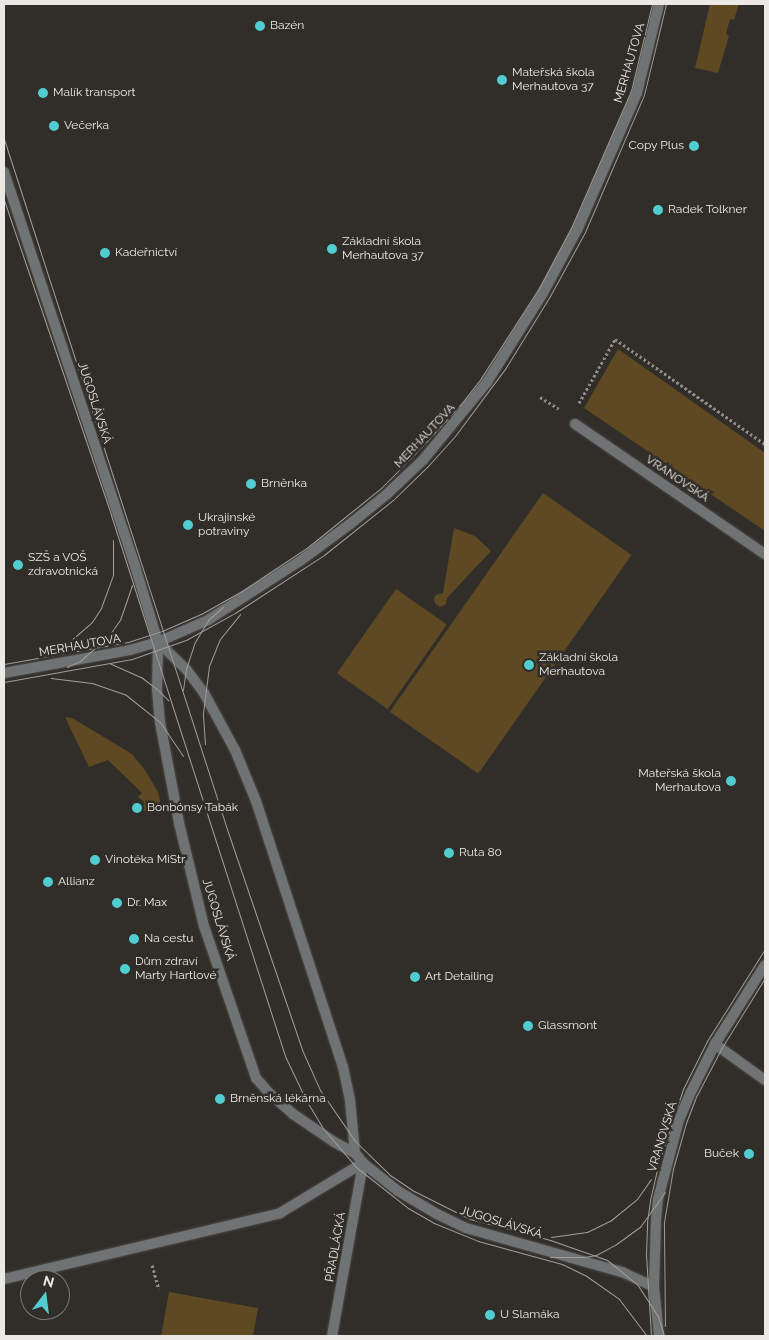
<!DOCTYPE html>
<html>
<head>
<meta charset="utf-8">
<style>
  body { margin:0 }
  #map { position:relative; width:769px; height:1340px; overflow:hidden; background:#312e2a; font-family:Raleway,sans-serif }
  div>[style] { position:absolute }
  .green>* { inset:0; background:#5f4922; transform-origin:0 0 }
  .path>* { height:3px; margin-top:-1.5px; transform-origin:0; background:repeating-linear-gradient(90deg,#8e8c88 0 2.5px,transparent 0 5px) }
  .roads { filter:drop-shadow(0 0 1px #4f4c48) drop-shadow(0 0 1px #4f4c48) }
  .service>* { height:10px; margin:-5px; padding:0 5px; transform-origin:5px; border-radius:5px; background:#6f7373 }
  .minor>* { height:10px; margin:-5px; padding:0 5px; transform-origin:5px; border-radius:5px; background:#6f7373 }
  .tertiary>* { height:10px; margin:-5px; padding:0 5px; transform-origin:5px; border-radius:5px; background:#6f7373 }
  .tram>* { height:1px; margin:-0.5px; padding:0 0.5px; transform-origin:0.5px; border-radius:0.5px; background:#a09d9a }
  .dots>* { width:14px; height:14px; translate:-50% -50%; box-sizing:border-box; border:2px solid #312e2a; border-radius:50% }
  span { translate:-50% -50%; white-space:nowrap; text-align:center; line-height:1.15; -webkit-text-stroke:5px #312e2a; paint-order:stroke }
  .poi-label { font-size:12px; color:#ebe9e6 }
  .left { translate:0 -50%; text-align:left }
  .right { translate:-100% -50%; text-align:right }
  .street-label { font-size:12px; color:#ebe9e6 }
  .frame { position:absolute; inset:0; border:5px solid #ebe9e6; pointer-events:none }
  .north { position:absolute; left:20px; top:1270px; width:50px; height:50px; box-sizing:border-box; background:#312e2a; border:1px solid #7b7975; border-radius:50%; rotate:15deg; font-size:14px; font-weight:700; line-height:20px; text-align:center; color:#ebe9e6 }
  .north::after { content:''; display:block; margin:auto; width:18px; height:22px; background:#51ccd1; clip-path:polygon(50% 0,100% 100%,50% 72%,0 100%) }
</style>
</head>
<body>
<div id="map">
  <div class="green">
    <div style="clip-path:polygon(710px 4px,739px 4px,734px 20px,730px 19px,726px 34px,729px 36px,718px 73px,695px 68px)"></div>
    <div style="clip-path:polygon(618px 349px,765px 453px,765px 531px,584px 408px)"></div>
    <div style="left:543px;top:493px;width:108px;height:267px;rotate:35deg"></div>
    <div style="clip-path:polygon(454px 528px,475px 536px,491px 551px,447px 598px,446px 604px,440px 607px,435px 603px,434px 599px,436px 595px,443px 593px)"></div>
    <div style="left:396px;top:589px;width:62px;height:103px;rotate:35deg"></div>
    <div style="clip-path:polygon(65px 717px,72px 718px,132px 754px,145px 770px,158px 792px,163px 814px,143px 811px,144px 802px,138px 797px,142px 793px,108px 760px,89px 767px)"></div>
    <div style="clip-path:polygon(169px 1292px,258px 1308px,253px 1336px,161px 1336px)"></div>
  </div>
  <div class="path">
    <div style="left:540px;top:397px;width:22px;rotate:32deg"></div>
    <div style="left:579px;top:403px;width:73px;rotate:-60.6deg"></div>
    <div style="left:615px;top:339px;width:183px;rotate:35deg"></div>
    <div style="left:152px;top:1265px;width:25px;rotate:74deg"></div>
  </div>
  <div class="roads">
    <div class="service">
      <div style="left:4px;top:1279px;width:284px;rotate:-13.4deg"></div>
      <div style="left:280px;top:1213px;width:97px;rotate:-31.1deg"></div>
    </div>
    <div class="minor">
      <div style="left:4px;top:172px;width:415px;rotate:71.6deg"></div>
      <div style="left:135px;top:566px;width:79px;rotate:73.2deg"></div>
      <div style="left:575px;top:424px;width:230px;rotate:34.4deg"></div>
      <div style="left:715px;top:1044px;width:62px;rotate:35.8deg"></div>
      <div style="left:654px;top:1287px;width:67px;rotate:-88.3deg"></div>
      <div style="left:656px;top:1220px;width:21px;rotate:-85deg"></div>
      <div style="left:658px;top:1199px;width:82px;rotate:-75.1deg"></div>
      <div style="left:679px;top:1120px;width:28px;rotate:-67deg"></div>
      <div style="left:690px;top:1094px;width:56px;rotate:-63.4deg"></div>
      <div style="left:715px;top:1044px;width:93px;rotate:-57.7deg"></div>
      <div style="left:332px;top:1336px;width:176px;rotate:-79.8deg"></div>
    </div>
    <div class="tertiary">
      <div style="left:158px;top:642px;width:47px;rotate:91.2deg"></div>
      <div style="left:157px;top:689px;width:33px;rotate:85deg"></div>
      <div style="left:160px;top:722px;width:103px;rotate:79.3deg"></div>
      <div style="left:179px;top:823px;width:106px;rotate:76.4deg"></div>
      <div style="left:204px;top:926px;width:161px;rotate:71.1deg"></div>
      <div style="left:256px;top:1078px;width:20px;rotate:49deg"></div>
      <div style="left:269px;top:1093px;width:32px;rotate:41deg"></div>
      <div style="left:293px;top:1114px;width:50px;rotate:34.3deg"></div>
      <div style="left:334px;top:1142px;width:24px;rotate:28deg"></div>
      <div style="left:355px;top:1153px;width:13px;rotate:51deg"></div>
      <div style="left:363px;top:1163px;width:45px;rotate:38.7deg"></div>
      <div style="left:398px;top:1191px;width:45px;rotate:30.5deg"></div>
      <div style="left:437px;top:1214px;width:32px;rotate:26deg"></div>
      <div style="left:466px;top:1228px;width:162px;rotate:15.8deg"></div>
      <div style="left:622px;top:1272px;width:35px;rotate:25deg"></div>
      <div style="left:654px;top:1287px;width:49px;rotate:84.2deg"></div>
      <div style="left:158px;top:642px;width:39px;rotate:44deg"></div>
      <div style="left:186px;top:669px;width:30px;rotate:53deg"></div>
      <div style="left:204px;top:693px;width:65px;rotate:61.5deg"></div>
      <div style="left:235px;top:750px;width:55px;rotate:67.6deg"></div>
      <div style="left:256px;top:801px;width:280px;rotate:71.9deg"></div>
      <div style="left:343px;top:1067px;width:34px;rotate:78deg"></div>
      <div style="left:350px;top:1100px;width:53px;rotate:84.6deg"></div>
      <div style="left:4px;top:673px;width:128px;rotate:-10.3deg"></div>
      <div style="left:130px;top:650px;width:29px;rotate:-16deg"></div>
      <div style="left:158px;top:642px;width:55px;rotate:-23.7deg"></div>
      <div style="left:208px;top:620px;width:109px;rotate:-32.7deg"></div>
      <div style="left:300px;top:561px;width:62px;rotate:-36.5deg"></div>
      <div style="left:350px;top:524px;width:48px;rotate:-39deg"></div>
      <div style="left:387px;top:494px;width:50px;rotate:-43.4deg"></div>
      <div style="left:423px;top:460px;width:101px;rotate:-50.6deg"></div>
      <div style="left:487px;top:382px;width:105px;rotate:-57.8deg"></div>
      <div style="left:543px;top:293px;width:74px;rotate:-61.7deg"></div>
      <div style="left:578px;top:228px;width:147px;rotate:-66.4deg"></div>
      <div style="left:637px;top:93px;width:92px;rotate:-76.1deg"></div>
    </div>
  </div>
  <div class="tram">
    <div style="left:4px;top:139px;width:731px;rotate:72.09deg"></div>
    <div style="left:229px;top:835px;width:229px;rotate:71.2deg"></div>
    <div style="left:303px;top:1052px;width:42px;rotate:65.9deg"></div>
    <div style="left:320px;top:1090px;width:62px;rotate:55.5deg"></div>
    <div style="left:355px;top:1141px;width:49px;rotate:44.2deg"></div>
    <div style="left:390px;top:1175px;width:29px;rotate:34deg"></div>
    <div style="left:414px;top:1191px;width:63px;rotate:26.6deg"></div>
    <div style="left:470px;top:1219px;width:83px;rotate:14.7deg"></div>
    <div style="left:550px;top:1240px;width:60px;rotate:19.3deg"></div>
    <div style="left:607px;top:1260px;width:38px;rotate:39deg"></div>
    <div style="left:637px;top:1284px;width:38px;rotate:57deg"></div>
    <div style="left:658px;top:1316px;width:21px;rotate:73deg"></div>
    <div style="left:4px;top:200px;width:333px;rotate:71.2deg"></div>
    <div style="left:111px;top:515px;width:568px;rotate:72.17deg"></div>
    <div style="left:285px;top:1056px;width:49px;rotate:64.5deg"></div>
    <div style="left:306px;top:1100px;width:31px;rotate:59deg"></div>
    <div style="left:322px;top:1127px;width:52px;rotate:49.6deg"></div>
    <div style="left:356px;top:1167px;width:66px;rotate:38.3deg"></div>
    <div style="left:408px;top:1208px;width:30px;rotate:30deg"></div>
    <div style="left:434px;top:1223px;width:48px;rotate:22.2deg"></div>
    <div style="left:478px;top:1241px;width:87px;rotate:15.3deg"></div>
    <div style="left:562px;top:1264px;width:25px;rotate:26deg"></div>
    <div style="left:585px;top:1275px;width:42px;rotate:35.2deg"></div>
    <div style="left:619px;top:1299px;width:46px;rotate:52.9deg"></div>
    <div style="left:47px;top:652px;width:24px;rotate:-24deg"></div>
    <div style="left:69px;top:642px;width:30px;rotate:-41deg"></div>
    <div style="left:92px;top:622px;width:17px;rotate:-57deg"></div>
    <div style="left:101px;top:608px;width:35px;rotate:-70deg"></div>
    <div style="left:113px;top:575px;width:35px;rotate:-90deg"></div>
    <div style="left:109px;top:663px;width:35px;rotate:24deg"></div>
    <div style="left:141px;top:677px;width:20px;rotate:37deg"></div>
    <div style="left:157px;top:689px;width:16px;rotate:45deg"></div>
    <div style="left:4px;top:664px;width:126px;rotate:-10.1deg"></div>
    <div style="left:128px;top:642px;width:36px;rotate:-18deg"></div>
    <div style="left:162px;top:631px;width:43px;rotate:-23.6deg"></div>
    <div style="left:201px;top:614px;width:47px;rotate:-29.3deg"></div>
    <div style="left:242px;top:591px;width:79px;rotate:-33.7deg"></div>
    <div style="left:308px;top:547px;width:94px;rotate:-38.9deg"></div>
    <div style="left:381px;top:488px;width:47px;rotate:-45deg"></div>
    <div style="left:414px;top:455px;width:69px;rotate:-47.3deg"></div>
    <div style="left:461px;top:404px;width:33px;rotate:-52deg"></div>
    <div style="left:481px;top:378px;width:105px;rotate:-57.1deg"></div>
    <div style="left:538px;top:290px;width:72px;rotate:-62deg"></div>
    <div style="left:572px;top:226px;width:147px;rotate:-66.4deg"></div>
    <div style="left:631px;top:91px;width:89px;rotate:-76.4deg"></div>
    <div style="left:67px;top:667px;width:14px;rotate:-25deg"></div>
    <div style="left:80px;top:661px;width:37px;rotate:-41deg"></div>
    <div style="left:108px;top:637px;width:21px;rotate:-55deg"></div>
    <div style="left:120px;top:620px;width:37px;rotate:-71deg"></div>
    <div style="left:51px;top:678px;width:41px;rotate:7deg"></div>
    <div style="left:92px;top:683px;width:36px;rotate:19deg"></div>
    <div style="left:126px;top:695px;width:43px;rotate:38.5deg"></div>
    <div style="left:160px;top:722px;width:41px;rotate:55.9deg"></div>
    <div style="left:4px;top:682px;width:130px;rotate:-10.2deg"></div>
    <div style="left:132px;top:659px;width:57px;rotate:-19.4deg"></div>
    <div style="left:186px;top:640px;width:56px;rotate:-28.9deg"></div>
    <div style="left:235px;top:613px;width:106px;rotate:-33.1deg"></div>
    <div style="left:324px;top:555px;width:88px;rotate:-38.6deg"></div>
    <div style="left:393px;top:500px;width:49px;rotate:-44.2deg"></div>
    <div style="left:428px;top:466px;width:40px;rotate:-48deg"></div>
    <div style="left:455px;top:436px;width:84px;rotate:-53.3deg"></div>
    <div style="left:505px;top:369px;width:86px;rotate:-58.3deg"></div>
    <div style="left:550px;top:296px;width:73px;rotate:-61.3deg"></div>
    <div style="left:585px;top:232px;width:149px;rotate:-66.7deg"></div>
    <div style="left:644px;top:95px;width:94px;rotate:-76.4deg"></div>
    <div style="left:183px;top:690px;width:21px;rotate:-82deg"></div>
    <div style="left:186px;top:669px;width:28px;rotate:-72deg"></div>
    <div style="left:195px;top:642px;width:26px;rotate:-59deg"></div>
    <div style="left:208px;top:620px;width:20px;rotate:-41deg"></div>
    <div style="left:205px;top:744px;width:31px;rotate:-94deg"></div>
    <div style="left:203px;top:713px;width:47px;rotate:-82.7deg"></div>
    <div style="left:209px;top:666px;width:29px;rotate:-68deg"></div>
    <div style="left:220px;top:639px;width:32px;rotate:-51deg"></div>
    <div style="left:551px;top:1237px;width:36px;rotate:-8deg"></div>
    <div style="left:587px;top:1232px;width:25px;rotate:-26deg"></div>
    <div style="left:610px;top:1221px;width:35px;rotate:-39deg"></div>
    <div style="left:637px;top:1199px;width:24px;rotate:-55deg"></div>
    <div style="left:550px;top:1257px;width:35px"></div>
    <div style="left:585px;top:1257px;width:11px;rotate:-10deg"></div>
    <div style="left:596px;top:1255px;width:21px;rotate:-28deg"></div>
    <div style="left:615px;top:1245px;width:31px;rotate:-36deg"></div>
    <div style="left:640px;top:1227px;width:43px;rotate:-54.5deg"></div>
    <div style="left:665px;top:1326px;width:104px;rotate:-90.6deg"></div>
    <div style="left:664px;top:1222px;width:54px;rotate:-80.4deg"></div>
    <div style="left:673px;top:1169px;width:48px;rotate:-74.2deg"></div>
    <div style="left:686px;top:1123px;width:30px;rotate:-69deg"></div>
    <div style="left:697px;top:1095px;width:52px;rotate:-62.4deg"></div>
    <div style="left:721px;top:1049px;width:84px;rotate:-58.2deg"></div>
    <div style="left:651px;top:1336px;width:81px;rotate:-93.5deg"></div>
    <div style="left:646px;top:1255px;width:33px;rotate:-88deg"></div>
    <div style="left:647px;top:1222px;width:22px;rotate:-82deg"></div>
    <div style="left:650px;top:1200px;width:36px;rotate:-77deg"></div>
    <div style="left:658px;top:1165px;width:80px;rotate:-71.8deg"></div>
    <div style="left:683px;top:1089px;width:54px;rotate:-63.4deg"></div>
    <div style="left:707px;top:1041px;width:109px;rotate:-57.8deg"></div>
  </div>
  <div class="dots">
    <div style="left:260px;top:26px;background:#51ccd1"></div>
    <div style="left:502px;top:80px;background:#51ccd1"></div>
    <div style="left:43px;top:93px;background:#51ccd1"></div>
    <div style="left:54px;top:126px;background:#51ccd1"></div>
    <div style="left:694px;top:146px;background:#51ccd1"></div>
    <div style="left:658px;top:210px;background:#51ccd1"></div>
    <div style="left:332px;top:249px;background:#51ccd1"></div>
    <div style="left:105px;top:253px;background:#51ccd1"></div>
    <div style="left:251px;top:484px;background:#51ccd1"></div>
    <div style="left:188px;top:525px;background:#51ccd1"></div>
    <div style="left:18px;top:565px;background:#51ccd1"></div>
    <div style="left:529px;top:665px;background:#51ccd1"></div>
    <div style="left:731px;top:781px;background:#51ccd1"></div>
    <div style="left:137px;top:808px;background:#51ccd1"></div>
    <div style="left:449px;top:853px;background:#51ccd1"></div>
    <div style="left:95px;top:860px;background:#51ccd1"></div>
    <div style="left:48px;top:882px;background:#51ccd1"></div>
    <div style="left:117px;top:903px;background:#51ccd1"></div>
    <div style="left:134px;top:939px;background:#51ccd1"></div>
    <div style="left:125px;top:969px;background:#51ccd1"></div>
    <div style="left:415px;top:977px;background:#51ccd1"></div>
    <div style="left:528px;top:1026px;background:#51ccd1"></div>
    <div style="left:220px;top:1099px;background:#51ccd1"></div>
    <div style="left:749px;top:1154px;background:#51ccd1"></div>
    <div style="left:490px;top:1315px;background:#51ccd1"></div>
  </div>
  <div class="poi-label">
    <span class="left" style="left:270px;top:26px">Bazén</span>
    <span class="left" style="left:512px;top:80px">Mateřská škola<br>Merhautova 37</span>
    <span class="left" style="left:53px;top:93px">Malík transport</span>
    <span class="left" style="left:64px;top:126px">Večerka</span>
    <span class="right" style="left:684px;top:146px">Copy Plus</span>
    <span class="left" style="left:668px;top:210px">Radek Tolkner</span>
    <span class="left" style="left:342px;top:249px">Základní škola<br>Merhautova 37</span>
    <span class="left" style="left:115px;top:253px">Kadeřnictví</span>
    <span class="left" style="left:261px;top:484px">Brněnka</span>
    <span class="left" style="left:198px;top:525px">Ukrajinské<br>potraviny</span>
    <span class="left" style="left:28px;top:565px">SZŠ a VOŠ<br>zdravotnická</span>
    <span class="left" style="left:539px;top:665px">Základní škola<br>Merhautova</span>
    <span class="right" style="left:721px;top:781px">Mateřská škola<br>Merhautova</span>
    <span class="left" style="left:147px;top:808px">Bonbónsy Tabák</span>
    <span class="left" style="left:459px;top:853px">Ruta 80</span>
    <span class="left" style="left:105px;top:860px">Vinotéka MiStr</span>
    <span class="left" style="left:58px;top:882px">Allianz</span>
    <span class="left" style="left:127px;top:903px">Dr. Max</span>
    <span class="left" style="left:144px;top:939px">Na cestu</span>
    <span class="left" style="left:135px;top:969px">Dům zdraví<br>Marty Hartlové</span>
    <span class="left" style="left:425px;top:977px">Art Detailing</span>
    <span class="left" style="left:538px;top:1026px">Glassmont</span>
    <span class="left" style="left:230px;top:1099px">Brněnská lékárna</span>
    <span class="right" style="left:739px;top:1154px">Buček</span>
    <span class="left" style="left:500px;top:1315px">U Slamáka</span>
  </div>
  <div class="street-label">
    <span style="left:630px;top:63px;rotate:-74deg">MERHAUTOVA</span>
    <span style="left:94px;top:403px;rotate:72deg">JUGOSLÁVSKÁ</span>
    <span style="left:425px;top:436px;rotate:-47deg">MERHAUTOVA</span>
    <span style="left:677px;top:479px;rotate:34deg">VRANOVSKÁ</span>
    <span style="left:80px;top:646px;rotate:-10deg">MERHAUTOVA</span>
    <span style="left:218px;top:920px;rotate:73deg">JUGOSLÁVSKÁ</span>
    <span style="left:663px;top:1137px;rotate:-73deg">VRANOVSKÁ</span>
    <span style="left:501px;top:1223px;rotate:17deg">JUGOSLÁVSKÁ</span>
    <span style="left:336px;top:1247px;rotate:-80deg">PŘADLÁCKÁ</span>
  </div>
  <div class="frame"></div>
  <div class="north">N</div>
</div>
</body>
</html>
